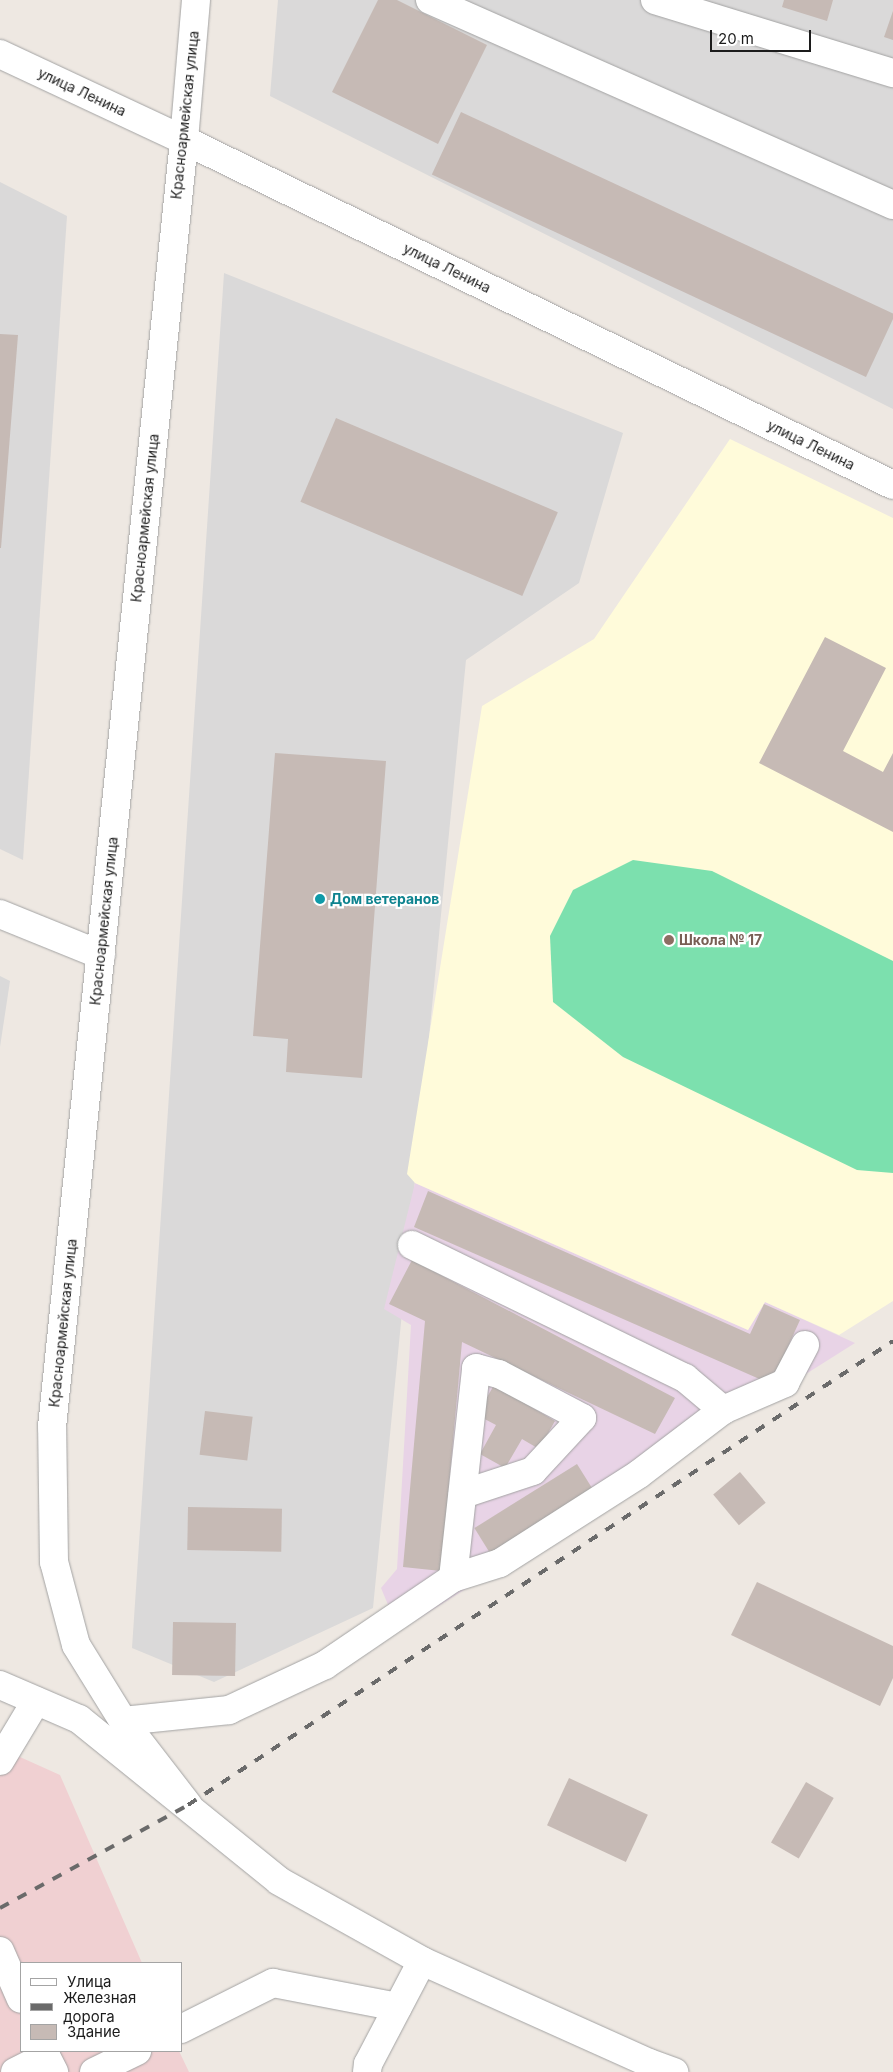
<!DOCTYPE html>
<html>
<head>
<meta charset="utf-8">
<style>
  body { margin:0 }
  #map { position:relative; width:893px; height:2072px; overflow:hidden; background:#eee8e2; font-family:Inter,sans-serif }
  div>[style] { position:absolute }
  .residential>* { inset:0; background:#dad9d9 }
  .commercial>* { inset:0; background:#f0d0d2 }
  .industrial>* { inset:0; background:#e8d3e6 }
  .education>* { inset:0; background:#fffbda }
  .pitch>* { inset:0; background:#7ce0ae }
  .building>* { inset:0; background:#c6bab5; transform-origin:0 0 }
  .roads { filter:drop-shadow(0 0 1px #a3a3a3) drop-shadow(0 0 1px #a3a3a3) }
  .minor>* { height:28px; margin:-14px; padding:0 14px; transform-origin:14px; border-radius:14px; background:#fff }
  .rail>* { height:4px; margin-top:-2px; transform-origin:0; background:repeating-linear-gradient(90deg,#6a6a6a 0 10px,transparent 0 20px) }
  .dots>* { width:14px; height:14px; translate:-50% -50%; box-sizing:border-box; border:2px solid #fff; border-radius:50% }
  span { translate:-50% -50%; white-space:nowrap; text-align:center; line-height:1.15; -webkit-text-stroke:4.5px #fff; paint-order:stroke }
  .street-label { font-size:14px; color:#1c1c1c }
  .culture-label { font-size:14px; color:#0d838f; font-weight:700 }
  .left { translate:0 -50%; text-align:left }
  .education-label { font-size:14px; color:#785e54; font-weight:700 }
  .legend { position:absolute; left:20px; top:1962px; width:162px; height:90px; box-sizing:border-box; background:#fff; border:1px solid #a4a4a4; margin:0; padding:6px 9px; list-style:none; font-size:15px; color:#1c1c1c }
  .legend li { display:flex; align-items:center; gap:10px; height:25px }
  .legend b { width:25px; border:1px solid #a4a4a4 }
  .scale { position:absolute; left:710px; top:30px; width:101px; height:22px; box-sizing:border-box; border:2px solid #1c1c1c; border-top:0; padding-left:6px; font-size:15px; line-height:18px; white-space:nowrap; color:#1c1c1c; -webkit-text-stroke:4px #fff; paint-order:stroke }
</style>
</head>
<body>
<div id="map">
  <div class="residential">
    <div style="clip-path:polygon(278px 0,893px 0,893px 409px,270px 96px)"></div>
    <div style="clip-path:polygon(0 182px,67px 216px,23px 860px,0 849px)"></div>
    <div style="clip-path:polygon(224px 273px,623px 433px,579px 583px,466px 660px,373px 1608px,214px 1682px,132px 1648px)"></div>
    <div style="clip-path:polygon(0 976px,10px 981px,0 1047px)"></div>
  </div>
  <div class="commercial">
    <div style="clip-path:polygon(0 1748px,60px 1775px,142px 1963px,21px 1963px,21px 2051px,179px 2051px,189px 2072px,0 2072px)"></div>
  </div>
  <div class="industrial">
    <div style="clip-path:polygon(415px 1183px,748px 1330px,765px 1302px,855px 1343px,399px 1631px,381px 1588px,397px 1569px,411px 1325px,384px 1309px)"></div>
  </div>
  <div class="education">
    <div style="clip-path:polygon(730px 439px,893px 518px,893px 1301px,839px 1335px,765px 1302px,748px 1330px,415px 1183px,407px 1174px,482px 706px,594px 639px)"></div>
  </div>
  <div class="pitch">
    <div style="clip-path:polygon(633px 860px,712px 871px,893px 961px,893px 1173px,857px 1170px,623px 1057px,553px 1002px,550px 936px,573px 890px)"></div>
  </div>
  <div class="building">
    <div style="clip-path:polygon(378px 0,397px 0,487px 45px,438px 144px,332px 92px)"></div>
    <div style="clip-path:polygon(784px 0,833px 0,827px 21px,782px 7px)"></div>
    <div style="clip-path:polygon(893px 11px,893px 40px,884px 37px)"></div>
    <div style="left:461px;top:112px;width:479px;height:69px;rotate:25deg"></div>
    <div style="clip-path:polygon(0 334px,18px 335px,1px 548px,0 548px)"></div>
    <div style="left:336px;top:418px;width:241px;height:91px;rotate:23deg"></div>
    <div style="clip-path:polygon(825px 637px,886px 668px,843px 751px,883px 772px,893px 753px,893px 832px,759px 763px)"></div>
    <div style="clip-path:polygon(275px 753px,386px 761px,362px 1078px,286px 1072px,288px 1039px,253px 1036px)"></div>
    <div style="clip-path:polygon(428px 1191px,750px 1334px,764px 1304px,800px 1320px,771px 1384px,414px 1227px)"></div>
    <div style="clip-path:polygon(412px 1260px,675px 1398px,655px 1434px,462px 1342px,441px 1571px,403px 1567px,425px 1321px,389px 1304px)"></div>
    <div style="clip-path:polygon(494px 1385px,555px 1421px,539px 1449px,522px 1439px,505px 1468px,480px 1454px,496px 1425px,477px 1415px)"></div>
    <div style="left:205px;top:1411px;width:48px;height:44px;rotate:7deg"></div>
    <div style="left:577px;top:1464px;width:36px;height:121px;rotate:58deg"></div>
    <div style="left:740px;top:1472px;width:40px;height:35px;rotate:50deg"></div>
    <div style="left:188px;top:1507px;width:94px;height:43px;rotate:1deg"></div>
    <div style="clip-path:polygon(757px 1582px,893px 1646px,893px 1678px,880px 1706px,731px 1635px)"></div>
    <div style="left:173px;top:1622px;width:63px;height:53px;rotate:1deg"></div>
    <div style="left:569px;top:1778px;width:87px;height:52px;rotate:25deg"></div>
    <div style="left:806px;top:1782px;width:32px;height:70px;rotate:30deg"></div>
  </div>
  <div class="roads">
    <div class="minor">
      <div style="left:430px;top:0;width:506px;rotate:23.88deg"></div>
      <div style="left:655px;top:0;width:249px;rotate:17.1deg"></div>
      <div style="left:0;top:54px;width:203px;rotate:25.1deg"></div>
      <div style="left:184px;top:140px;width:788px;rotate:25.95deg"></div>
      <div style="left:0;top:914px;width:109px;rotate:22.1deg"></div>
      <div style="left:412px;top:1245px;width:304px;rotate:26deg"></div>
      <div style="left:685px;top:1378px;width:50px;rotate:40.1deg"></div>
      <div style="left:453px;top:1578px;width:49px;rotate:-17.7deg"></div>
      <div style="left:500px;top:1563px;width:165px;rotate:-32.6deg"></div>
      <div style="left:639px;top:1474px;width:106px;rotate:-37.3deg"></div>
      <div style="left:723px;top:1410px;width:68px;rotate:-23.5deg"></div>
      <div style="left:785px;top:1383px;width:43px;rotate:-62.2deg"></div>
      <div style="left:0;top:1685px;width:86px;rotate:23.3deg"></div>
      <div style="left:79px;top:1719px;width:257px;rotate:39deg"></div>
      <div style="left:279px;top:1881px;width:164px;rotate:29.2deg"></div>
      <div style="left:422px;top:1961px;width:249px;rotate:24.2deg"></div>
      <div style="left:649px;top:2063px;width:27px;rotate:20deg"></div>
      <div style="left:123px;top:1721px;width:107px;rotate:-5.9deg"></div>
      <div style="left:229px;top:1710px;width:106px;rotate:-25.1deg"></div>
      <div style="left:325px;top:1665px;width:155px;rotate:-34.2deg"></div>
      <div style="left:453px;top:1578px;width:211px;rotate:-83.7deg"></div>
      <div style="left:476px;top:1368px;width:24px;rotate:15deg"></div>
      <div style="left:499px;top:1374px;width:94px;rotate:27.9deg"></div>
      <div style="left:582px;top:1418px;width:72px;rotate:132.8deg"></div>
      <div style="left:533px;top:1471px;width:74px;rotate:161.8deg"></div>
      <div style="left:0;top:1761px;width:70px;rotate:-59deg"></div>
      <div style="left:188px;top:1805px;width:106px;rotate:-127.7deg"></div>
      <div style="left:123px;top:1721px;width:89px;rotate:-121.7deg"></div>
      <div style="left:76px;top:1645px;width:86px;rotate:-104.8deg"></div>
      <div style="left:54px;top:1562px;width:135px;rotate:-90.8deg"></div>
      <div style="left:52px;top:1427px;width:1294px;rotate:-84.14deg"></div>
      <div style="left:184px;top:140px;width:141px;rotate:-85.1deg"></div>
      <div style="left:0;top:1951px;width:52px;rotate:66.4deg"></div>
      <div style="left:181px;top:2029px;width:103px;rotate:-26.6deg"></div>
      <div style="left:273px;top:1983px;width:127px;rotate:10.9deg"></div>
      <div style="left:15px;top:2072px;width:35px;rotate:-27deg"></div>
      <div style="left:46px;top:2056px;width:18px;rotate:63deg"></div>
      <div style="left:94px;top:2072px;width:48px;rotate:-26deg"></div>
      <div style="left:367px;top:2072px;width:8px;rotate:-83deg"></div>
      <div style="left:368px;top:2064px;width:116px;rotate:-62.3deg"></div>
    </div>
  </div>
  <div class="rail">
    <div style="left:0;top:1908px;width:214px;rotate:-28.7deg"></div>
    <div style="left:188px;top:1805px;width:844px;rotate:-33.35deg"></div>
  </div>
  <div class="dots">
    <div style="left:320px;top:899px;background:#0f9aa8"></div>
    <div style="left:669px;top:940px;background:#8d6e63"></div>
  </div>
  <div class="street-label">
    <span style="left:82px;top:92px;rotate:25deg">улица Ленина</span>
    <span style="left:185px;top:115px;rotate:-84deg">Красноармейская улица</span>
    <span style="left:447px;top:268px;rotate:26deg">улица Ленина</span>
    <span style="left:811px;top:445px;rotate:26deg">улица Ленина</span>
    <span style="left:145px;top:518px;rotate:-84deg">Красноармейская улица</span>
    <span style="left:104px;top:921px;rotate:-84deg">Красноармейская улица</span>
    <span style="left:63px;top:1323px;rotate:-84deg">Красноармейская улица</span>
  </div>
  <div class="culture-label">
    <span class="left" style="left:330px;top:899px">Дом ветеранов</span>
  </div>
  <div class="education-label">
    <span class="left" style="left:679px;top:940px">Школа № 17</span>
  </div>
  <ul class="legend">
  <li><b style="height:6px;background:#fff"></b>Улица</li>
  <li><b style="height:6px;background:#6a6a6a"></b>Железная дорога</li>
  <li><b style="height:14px;background:#c6bab5"></b>Здание</li>
  </ul>
  <div class="scale">20 m</div>
</div>
</body>
</html>
